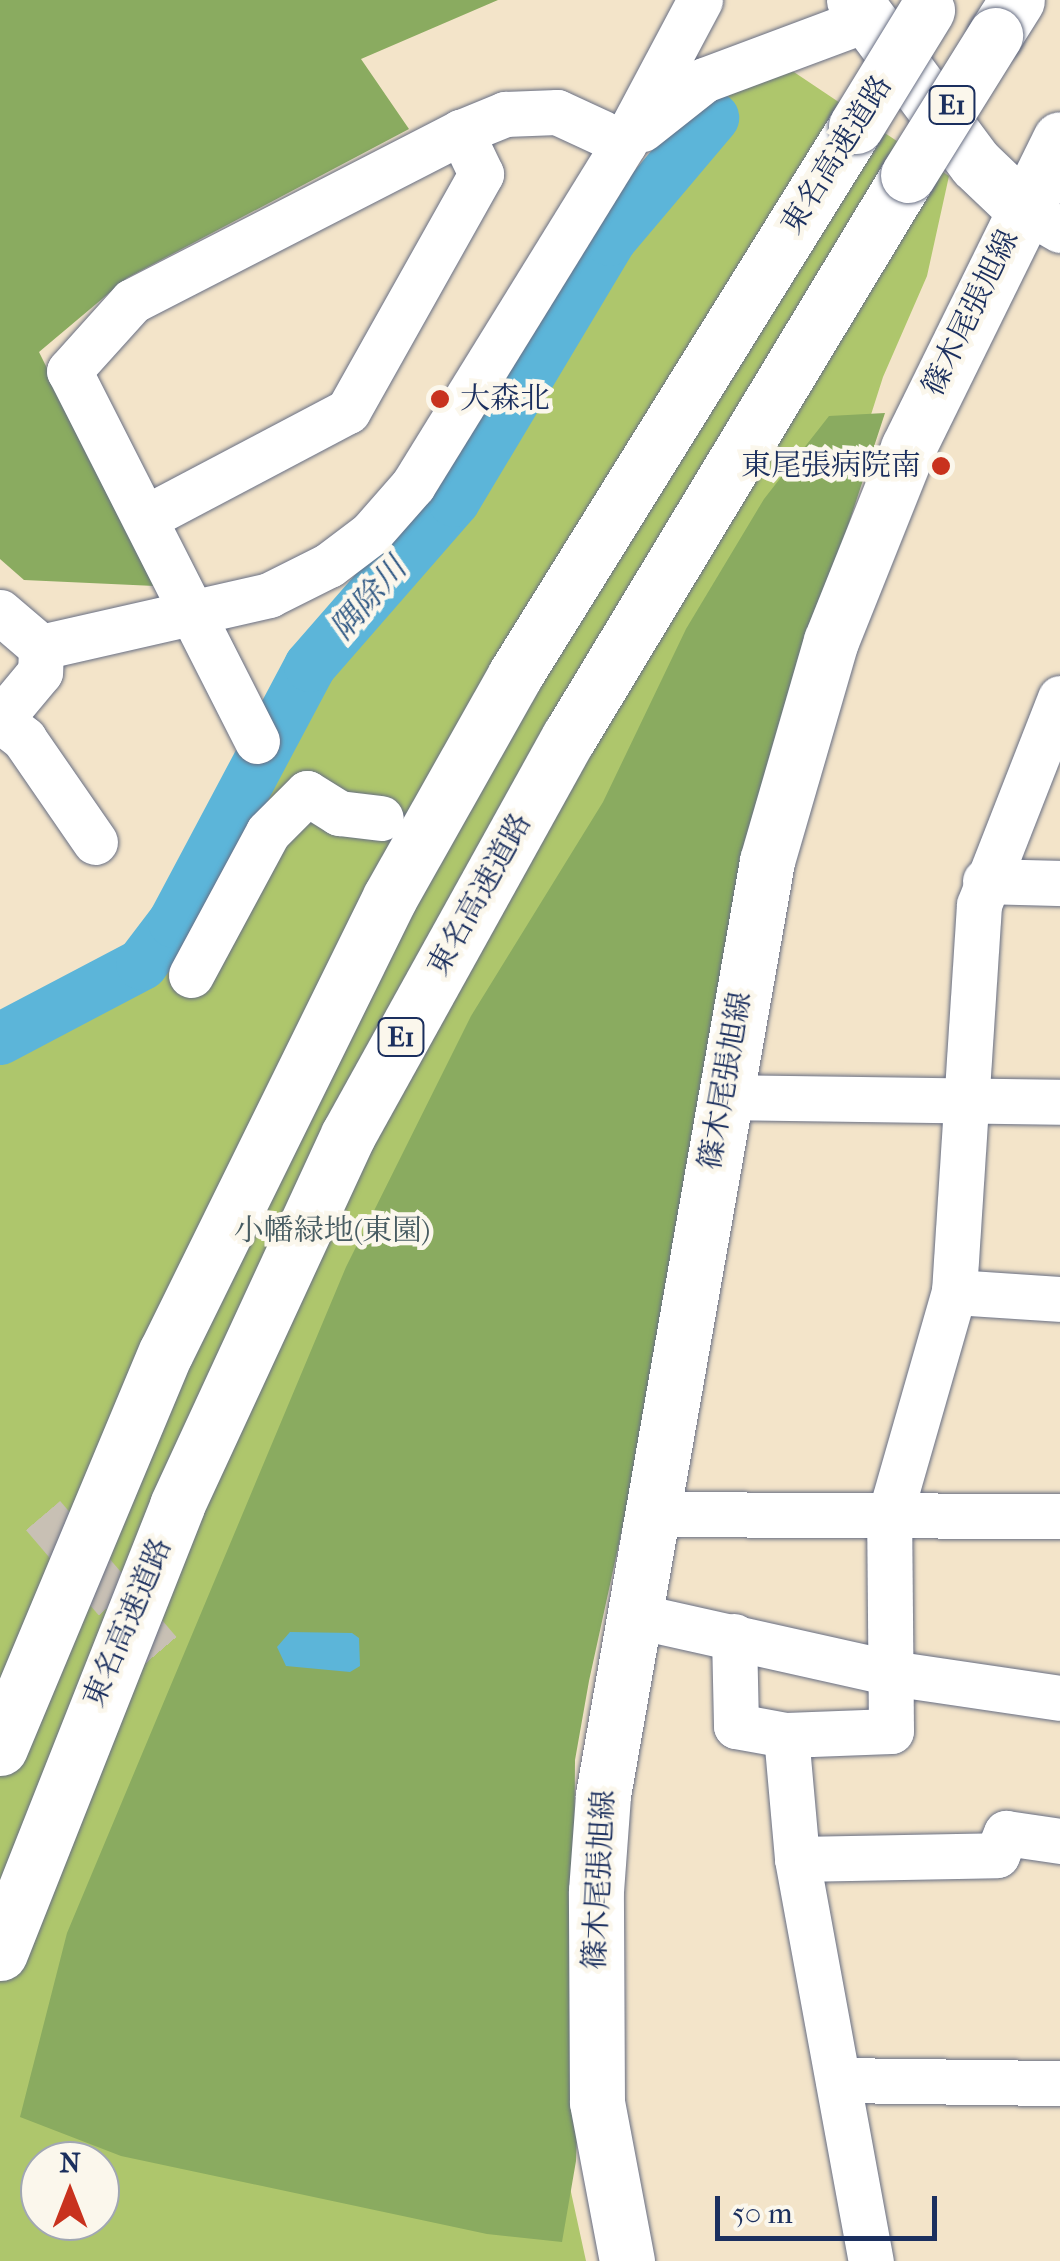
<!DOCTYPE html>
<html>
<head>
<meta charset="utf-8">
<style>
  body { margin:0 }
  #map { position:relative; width:1060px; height:2261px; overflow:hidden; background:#f3e4c9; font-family:"IM FELL French Canon","Noto Serif JP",serif }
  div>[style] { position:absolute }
  .green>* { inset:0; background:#aec66c }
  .forest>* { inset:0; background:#8aab60 }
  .water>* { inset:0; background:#5cb5d9 }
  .river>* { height:52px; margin:-26px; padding:0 26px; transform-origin:26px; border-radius:26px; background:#5cb5d9 }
  .minor-tunnel>* { height:45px; margin-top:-22.5px; transform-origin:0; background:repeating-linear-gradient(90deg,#c8c0b4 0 45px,transparent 0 67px) }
  .roads { filter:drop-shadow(0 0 2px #676e83) drop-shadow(0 0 2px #676e83) }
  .minor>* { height:45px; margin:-22.5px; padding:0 22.5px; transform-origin:22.5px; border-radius:22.5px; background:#fff }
  .major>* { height:55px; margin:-27.5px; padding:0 27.5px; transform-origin:27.5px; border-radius:27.5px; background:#fff }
  .highway>* { height:55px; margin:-27.5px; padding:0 27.5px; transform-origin:27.5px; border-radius:27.5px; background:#fff }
  .bridges { filter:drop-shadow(0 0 2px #676e83) drop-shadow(0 0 2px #676e83) }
  .highway-bridge>* { height:55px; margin:-27.5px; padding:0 27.5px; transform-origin:27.5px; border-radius:27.5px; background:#fff }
  .dots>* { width:28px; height:28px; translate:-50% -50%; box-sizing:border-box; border:5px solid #fbf7ec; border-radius:50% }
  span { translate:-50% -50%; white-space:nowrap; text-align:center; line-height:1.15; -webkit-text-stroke:9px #fbf7ec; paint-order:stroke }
  .shield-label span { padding:2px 8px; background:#fbf7ec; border:2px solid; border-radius:8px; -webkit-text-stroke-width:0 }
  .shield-label { font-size:28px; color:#1b2f5e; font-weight:700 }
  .street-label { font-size:30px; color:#1b2f5e }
  .poi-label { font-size:30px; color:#1b2f5e }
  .left { translate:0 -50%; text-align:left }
  .right { translate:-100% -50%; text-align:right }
  .park-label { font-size:30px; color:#475c62 }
  .water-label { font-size:32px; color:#2e5783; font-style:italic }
  .north { position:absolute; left:20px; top:2141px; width:100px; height:100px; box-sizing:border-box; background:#fbf7ec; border:2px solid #a1a7b3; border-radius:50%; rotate:0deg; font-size:28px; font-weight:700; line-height:40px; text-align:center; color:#1b2f5e }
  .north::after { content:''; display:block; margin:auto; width:35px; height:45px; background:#c8321e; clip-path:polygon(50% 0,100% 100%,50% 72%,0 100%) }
  .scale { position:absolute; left:715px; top:2196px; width:222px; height:45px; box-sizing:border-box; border:5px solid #1b2f5e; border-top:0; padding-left:12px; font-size:30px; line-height:35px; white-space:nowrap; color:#1b2f5e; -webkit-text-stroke:8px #fbf7ec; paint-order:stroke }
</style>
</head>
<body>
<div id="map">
  <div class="green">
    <div style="clip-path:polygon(evenodd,779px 62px,949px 176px,927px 276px,883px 377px,782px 694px,567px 1732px,564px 2160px,586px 2261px,0 2261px,0 1031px,177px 938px,350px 629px,478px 479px,619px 243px,716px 125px,733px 85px,779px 62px,40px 2161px,100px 2161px,100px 2221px,40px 2221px,40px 2161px)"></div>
  </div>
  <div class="forest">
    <div style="clip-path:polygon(0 0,498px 0,361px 59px,409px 129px,127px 278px,39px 352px,155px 586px,24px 580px,0 559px)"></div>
    <div style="clip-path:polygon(885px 413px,826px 593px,589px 1681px,575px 1760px,574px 1904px,582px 2012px,576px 2161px,562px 2242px,487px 2234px,121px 2156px,20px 2117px,67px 1933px,346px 1267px,471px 1016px,603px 802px,686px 629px,764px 499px,829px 416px)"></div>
  </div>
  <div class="water">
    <div style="clip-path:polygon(290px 1632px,352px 1633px,359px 1638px,360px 1666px,350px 1672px,286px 1666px,277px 1647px)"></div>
  </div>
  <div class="river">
    <div style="left:0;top:1039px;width:161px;rotate:-27.8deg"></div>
    <div style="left:142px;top:964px;width:53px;rotate:-52.7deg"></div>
    <div style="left:174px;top:922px;width:290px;rotate:-62deg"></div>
    <div style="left:310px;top:666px;width:219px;rotate:-48.9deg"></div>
    <div style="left:454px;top:501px;width:304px;rotate:-59.1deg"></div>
    <div style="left:610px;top:240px;width:160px;rotate:-49.8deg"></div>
  </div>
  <div class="minor-tunnel">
    <div style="left:43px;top:1515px;width:191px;rotate:49.5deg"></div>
  </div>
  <div class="roads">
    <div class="minor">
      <div style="left:642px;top:129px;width:79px;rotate:-38.3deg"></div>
      <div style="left:704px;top:80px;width:174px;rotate:-20.5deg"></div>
      <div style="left:1022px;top:208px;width:44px;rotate:30.1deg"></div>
      <div style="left:145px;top:518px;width:229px;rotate:-27.8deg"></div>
      <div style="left:348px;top:411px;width:272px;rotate:-60.7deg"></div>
      <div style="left:481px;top:174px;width:47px;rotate:-115.5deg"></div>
      <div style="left:0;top:612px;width:54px;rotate:40.5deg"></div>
      <div style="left:41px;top:647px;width:234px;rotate:-12.8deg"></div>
      <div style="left:269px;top:595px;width:67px;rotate:-26.6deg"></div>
      <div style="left:329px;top:565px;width:51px;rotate:-37.1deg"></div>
      <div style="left:370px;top:534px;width:65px;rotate:-48.7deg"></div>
      <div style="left:413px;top:485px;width:402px;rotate:-58.3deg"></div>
      <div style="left:624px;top:143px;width:162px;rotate:-62deg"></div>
      <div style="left:41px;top:647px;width:25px;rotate:92deg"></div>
      <div style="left:40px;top:672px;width:62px;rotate:129.8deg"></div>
      <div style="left:0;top:720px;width:31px;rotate:38deg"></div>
      <div style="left:24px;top:739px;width:125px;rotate:55.4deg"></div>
      <div style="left:1060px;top:698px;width:222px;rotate:111.4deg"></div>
      <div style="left:979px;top:905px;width:388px;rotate:93.7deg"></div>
      <div style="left:954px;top:1292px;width:106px;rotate:3.8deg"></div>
      <div style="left:257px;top:741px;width:415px;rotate:-116.9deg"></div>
      <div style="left:69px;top:371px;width:94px;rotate:-48deg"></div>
      <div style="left:132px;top:301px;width:370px;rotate:-27.2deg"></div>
      <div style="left:461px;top:132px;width:48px;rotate:-22.2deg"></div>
      <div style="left:505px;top:114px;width:52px;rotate:-2.2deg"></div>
      <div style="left:557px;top:112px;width:74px;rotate:24.8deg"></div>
      <div style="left:985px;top:881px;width:75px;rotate:1.5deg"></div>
      <div style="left:191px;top:975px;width:162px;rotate:-61.7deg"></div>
      <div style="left:268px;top:832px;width:55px;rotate:-45deg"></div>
      <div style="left:307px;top:793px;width:38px;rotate:32deg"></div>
      <div style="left:339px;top:813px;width:42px;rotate:6.8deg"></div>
      <div style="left:722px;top:1097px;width:338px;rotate:0.8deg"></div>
      <div style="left:649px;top:1514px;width:411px;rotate:0.3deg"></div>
      <div style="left:632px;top:1615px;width:265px;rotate:12.6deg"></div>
      <div style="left:891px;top:1673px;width:171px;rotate:8.4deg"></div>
      <div style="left:734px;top:1636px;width:90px;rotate:88.7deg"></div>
      <div style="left:736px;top:1726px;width:51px;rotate:10.2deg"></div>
      <div style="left:786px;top:1735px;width:105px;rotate:-2.2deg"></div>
      <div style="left:891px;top:1731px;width:213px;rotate:-90.5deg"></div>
      <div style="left:889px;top:1518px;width:235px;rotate:-74deg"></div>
      <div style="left:786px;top:1735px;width:124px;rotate:84.9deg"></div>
      <div style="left:797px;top:1859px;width:409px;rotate:79.6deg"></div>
      <div style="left:797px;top:1859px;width:200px;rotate:-1.1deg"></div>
      <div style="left:997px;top:1855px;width:24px;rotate:-68deg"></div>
      <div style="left:1006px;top:1833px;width:55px;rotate:8.4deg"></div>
      <div style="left:838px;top:2080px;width:222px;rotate:0.8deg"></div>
    </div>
    <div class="major">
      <div style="left:854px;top:0;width:204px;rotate:53.4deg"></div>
      <div style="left:976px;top:164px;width:64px;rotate:43.7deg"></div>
      <div style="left:627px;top:2261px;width:162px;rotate:-100.7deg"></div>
      <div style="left:597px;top:2102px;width:211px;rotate:-90.3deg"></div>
      <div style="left:596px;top:1891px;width:96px;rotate:-85.8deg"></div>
      <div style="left:603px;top:1795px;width:948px;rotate:-80.04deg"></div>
      <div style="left:767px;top:861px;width:229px;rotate:-73.8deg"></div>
      <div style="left:831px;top:641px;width:208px;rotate:-68.2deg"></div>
      <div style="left:908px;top:448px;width:344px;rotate:-63.8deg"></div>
    </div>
    <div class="highway">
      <div style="left:995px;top:35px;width:41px;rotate:-57.8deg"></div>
      <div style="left:0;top:1748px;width:429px;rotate:-67.3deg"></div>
      <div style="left:166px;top:1352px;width:507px;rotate:-63.79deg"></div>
      <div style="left:390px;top:897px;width:255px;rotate:-60.6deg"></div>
      <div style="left:515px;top:675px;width:646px;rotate:-58.15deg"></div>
      <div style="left:0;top:1953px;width:482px;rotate:-68.4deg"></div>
      <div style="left:177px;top:1505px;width:408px;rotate:-65.2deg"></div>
      <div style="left:348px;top:1135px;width:455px;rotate:-61deg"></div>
      <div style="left:569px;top:737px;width:656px;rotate:-58.9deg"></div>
    </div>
  </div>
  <div class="bridges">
    <div class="highway-bridge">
      <div style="left:856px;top:126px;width:136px;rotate:-58.5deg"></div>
      <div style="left:908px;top:175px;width:165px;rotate:-58.1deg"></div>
    </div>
  </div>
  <div class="dots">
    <div style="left:440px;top:399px;background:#c8321e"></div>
    <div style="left:941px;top:466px;background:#c8321e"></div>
  </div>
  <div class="shield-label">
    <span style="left:952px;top:105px">E1</span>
    <span style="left:401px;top:1037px">E1</span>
  </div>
  <div class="street-label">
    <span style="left:837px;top:155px;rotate:-58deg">東名高速道路</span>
    <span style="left:971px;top:313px;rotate:-64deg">篠木尾張旭線</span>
    <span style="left:480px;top:895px;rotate:-61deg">東名高速道路</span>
    <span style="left:726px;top:1081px;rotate:-80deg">篠木尾張旭線</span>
    <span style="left:128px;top:1623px;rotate:-67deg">東名高速道路</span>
    <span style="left:600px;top:1880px;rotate:-87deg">篠木尾張旭線</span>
  </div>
  <div class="poi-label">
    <span class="left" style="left:460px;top:399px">大森北</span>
    <span class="right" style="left:921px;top:466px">東尾張病院南</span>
  </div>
  <div class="park-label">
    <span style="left:332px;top:1231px">小幡緑地(東園)</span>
  </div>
  <div class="water-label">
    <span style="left:369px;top:599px;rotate:-49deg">隅除川</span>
  </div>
  <div class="north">N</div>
  <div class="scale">50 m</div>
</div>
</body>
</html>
